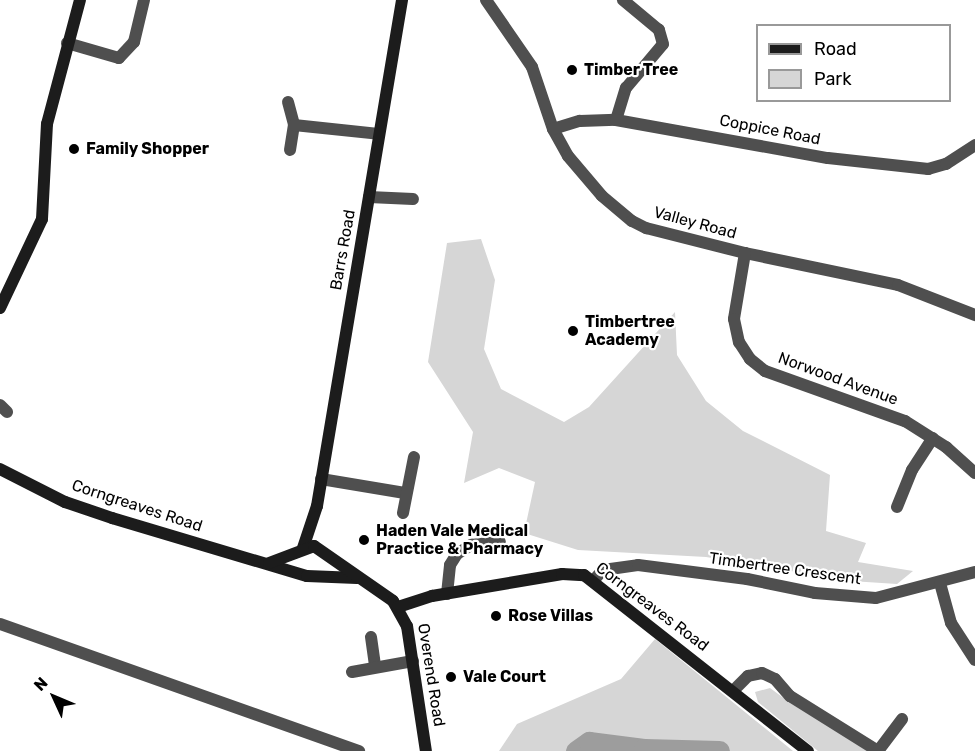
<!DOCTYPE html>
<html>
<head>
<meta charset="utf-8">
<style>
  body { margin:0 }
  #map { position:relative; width:975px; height:751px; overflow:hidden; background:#fff; font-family:Rubik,sans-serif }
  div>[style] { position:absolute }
  .green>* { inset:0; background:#d6d6d6 }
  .river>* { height:21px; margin:-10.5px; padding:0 10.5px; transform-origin:10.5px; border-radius:10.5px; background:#9d9d9d }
  .street>* { height:12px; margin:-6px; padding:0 6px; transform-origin:6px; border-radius:6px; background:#4f4f4f }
  .secondary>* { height:12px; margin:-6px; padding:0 6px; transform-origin:6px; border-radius:6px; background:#1c1c1c }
  .dots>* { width:16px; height:16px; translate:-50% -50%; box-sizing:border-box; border:3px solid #fff; border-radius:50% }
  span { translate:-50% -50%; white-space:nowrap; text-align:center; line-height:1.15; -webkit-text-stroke:4.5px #fff; paint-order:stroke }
  .poi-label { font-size:16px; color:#000; font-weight:700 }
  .left { translate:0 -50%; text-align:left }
  .street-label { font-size:16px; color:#000 }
  .legend { position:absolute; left:756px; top:24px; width:195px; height:78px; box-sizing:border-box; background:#fff; border:2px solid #999; margin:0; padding:8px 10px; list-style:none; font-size:18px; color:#000 }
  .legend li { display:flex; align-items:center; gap:12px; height:30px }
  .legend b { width:30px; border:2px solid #999 }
  .north { position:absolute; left:24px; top:667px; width:60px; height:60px; -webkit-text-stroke:4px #fff; paint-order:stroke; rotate:314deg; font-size:16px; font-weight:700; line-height:24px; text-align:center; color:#000 }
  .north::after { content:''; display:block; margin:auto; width:21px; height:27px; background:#000; clip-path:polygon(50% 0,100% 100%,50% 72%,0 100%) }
</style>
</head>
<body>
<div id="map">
  <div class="green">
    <div style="clip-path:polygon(481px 239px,495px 280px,484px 349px,501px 389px,564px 422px,589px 407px,675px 312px,677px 355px,706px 401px,743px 431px,830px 475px,826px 531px,866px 543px,858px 562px,913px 571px,897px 584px,851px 581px,706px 557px,578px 550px,524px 533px,535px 482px,499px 468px,464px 483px,473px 432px,428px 362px,447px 243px)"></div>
    <div style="clip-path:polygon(655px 639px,793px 751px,499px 751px,517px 724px,621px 679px)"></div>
    <div style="clip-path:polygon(770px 688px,785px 699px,870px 751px,818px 751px,758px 702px,755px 692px)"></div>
  </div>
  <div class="river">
    <div style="left:576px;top:751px;width:16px;rotate:-35deg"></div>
    <div style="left:589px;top:742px;width:55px;rotate:7.3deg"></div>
    <div style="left:644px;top:749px;width:75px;rotate:1.5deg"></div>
  </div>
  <div class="street">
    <div style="left:486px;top:0;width:81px;rotate:55.5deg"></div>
    <div style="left:532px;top:67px;width:65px;rotate:71.3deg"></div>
    <div style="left:553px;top:129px;width:31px;rotate:61deg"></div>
    <div style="left:568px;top:156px;width:52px;rotate:49.6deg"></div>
    <div style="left:602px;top:196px;width:39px;rotate:40deg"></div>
    <div style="left:632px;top:221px;width:16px;rotate:27deg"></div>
    <div style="left:646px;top:228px;width:102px;rotate:14.2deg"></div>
    <div style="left:745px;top:253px;width:156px;rotate:11.8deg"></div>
    <div style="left:898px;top:285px;width:83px;rotate:21.3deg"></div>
    <div style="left:67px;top:43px;width:54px;rotate:16.1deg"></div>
    <div style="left:119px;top:58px;width:22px;rotate:-47deg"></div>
    <div style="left:134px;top:42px;width:43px;rotate:-76.6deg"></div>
    <div style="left:288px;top:102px;width:24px;rotate:75deg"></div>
    <div style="left:616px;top:120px;width:34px;rotate:-73deg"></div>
    <div style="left:626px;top:88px;width:57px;rotate:-49.9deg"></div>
    <div style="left:663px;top:44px;width:15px;rotate:-106deg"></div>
    <div style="left:659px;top:30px;width:47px;rotate:-140.2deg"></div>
    <div style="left:553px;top:129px;width:28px;rotate:-17deg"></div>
    <div style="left:580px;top:121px;width:36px;rotate:-2deg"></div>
    <div style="left:616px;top:120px;width:215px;rotate:10.2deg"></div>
    <div style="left:828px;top:158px;width:101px;rotate:6.3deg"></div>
    <div style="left:928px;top:169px;width:19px;rotate:-16deg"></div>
    <div style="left:946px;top:164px;width:35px;rotate:-33deg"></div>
    <div style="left:290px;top:150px;width:25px;rotate:-81deg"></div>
    <div style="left:294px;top:125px;width:85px;rotate:6deg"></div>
    <div style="left:369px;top:197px;width:44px;rotate:2.6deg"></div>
    <div style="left:745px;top:253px;width:67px;rotate:99.5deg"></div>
    <div style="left:734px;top:319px;width:24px;rotate:78deg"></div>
    <div style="left:739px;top:342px;width:20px;rotate:57deg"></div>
    <div style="left:750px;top:359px;width:19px;rotate:39deg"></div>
    <div style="left:765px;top:371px;width:149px;rotate:19.7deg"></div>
    <div style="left:905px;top:421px;width:49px;rotate:32.4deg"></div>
    <div style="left:946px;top:447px;width:39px;rotate:42deg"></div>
    <div style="left:0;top:405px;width:10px;rotate:45deg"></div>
    <div style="left:321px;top:479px;width:85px;rotate:9.5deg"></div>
    <div style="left:897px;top:507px;width:40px;rotate:-68deg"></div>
    <div style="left:912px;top:470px;width:38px;rotate:-57deg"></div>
    <div style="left:403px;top:513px;width:57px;rotate:-78.9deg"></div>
    <div style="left:593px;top:581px;width:15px;rotate:-48deg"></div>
    <div style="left:603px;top:570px;width:35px;rotate:-8deg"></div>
    <div style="left:638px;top:565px;width:110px;rotate:7.3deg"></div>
    <div style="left:747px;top:579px;width:69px;rotate:11.6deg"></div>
    <div style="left:815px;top:593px;width:61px;rotate:4.7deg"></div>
    <div style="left:876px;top:598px;width:102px;rotate:-14.7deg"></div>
    <div style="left:940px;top:583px;width:41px;rotate:74.6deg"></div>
    <div style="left:951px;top:623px;width:44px;rotate:57deg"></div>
    <div style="left:447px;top:594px;width:29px;rotate:-84deg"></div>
    <div style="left:450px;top:565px;width:13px;rotate:-58deg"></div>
    <div style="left:457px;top:554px;width:17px;rotate:-33deg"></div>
    <div style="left:471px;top:545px;width:29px;rotate:-6deg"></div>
    <div style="left:0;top:624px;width:381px;rotate:19.5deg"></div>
    <div style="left:371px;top:637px;width:30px;rotate:82deg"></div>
    <div style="left:352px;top:672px;width:62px;rotate:-10.2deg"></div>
    <div style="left:734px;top:690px;width:20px;rotate:-45deg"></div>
    <div style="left:748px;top:676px;width:14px;rotate:-12deg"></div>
    <div style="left:762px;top:673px;width:14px;rotate:25deg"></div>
    <div style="left:775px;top:679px;width:23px;rotate:49deg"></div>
    <div style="left:790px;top:696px;width:104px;rotate:32deg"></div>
    <div style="left:878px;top:751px;width:40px;rotate:-53deg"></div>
  </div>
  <div class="secondary">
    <div style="left:0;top:308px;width:98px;rotate:-64.7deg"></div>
    <div style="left:42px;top:219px;width:95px;rotate:-87deg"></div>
    <div style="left:47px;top:124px;width:128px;rotate:-75.1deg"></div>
    <div style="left:0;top:469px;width:73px;rotate:26.9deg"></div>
    <div style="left:65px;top:502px;width:50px;rotate:18.8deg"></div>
    <div style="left:112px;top:518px;width:203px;rotate:16.6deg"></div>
    <div style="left:307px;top:576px;width:50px;rotate:2.3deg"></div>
    <div style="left:303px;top:548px;width:44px;rotate:-71.6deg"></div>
    <div style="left:317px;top:506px;width:513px;rotate:-80.46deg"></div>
    <div style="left:269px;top:563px;width:48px;rotate:-20.7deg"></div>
    <div style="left:314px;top:546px;width:96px;rotate:34.8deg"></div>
    <div style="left:393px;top:601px;width:29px;rotate:61deg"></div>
    <div style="left:407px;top:626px;width:126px;rotate:81.4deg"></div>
    <div style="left:398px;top:607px;width:36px;rotate:-18deg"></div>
    <div style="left:432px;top:596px;width:132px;rotate:-9.6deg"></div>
    <div style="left:562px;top:574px;width:22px;rotate:3deg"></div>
    <div style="left:584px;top:575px;width:285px;rotate:38.2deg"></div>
  </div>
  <div class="dots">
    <div style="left:572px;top:70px;background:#000"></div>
    <div style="left:74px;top:149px;background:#000"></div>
    <div style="left:573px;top:331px;background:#000"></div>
    <div style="left:364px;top:540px;background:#000"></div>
    <div style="left:496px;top:616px;background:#000"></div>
    <div style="left:451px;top:677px;background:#000"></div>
  </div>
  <div class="poi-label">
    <span class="left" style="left:584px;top:70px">Timber Tree</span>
    <span class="left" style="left:86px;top:149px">Family Shopper</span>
    <span class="left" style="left:585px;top:331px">Timbertree<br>Academy</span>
    <span class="left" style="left:376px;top:540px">Haden Vale Medical<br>Practice &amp; Pharmacy</span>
    <span class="left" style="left:508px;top:616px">Rose Villas</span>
    <span class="left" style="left:463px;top:677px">Vale Court</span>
  </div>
  <div class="street-label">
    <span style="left:770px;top:130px;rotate:11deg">Coppice Road</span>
    <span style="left:695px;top:223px;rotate:15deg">Valley Road</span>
    <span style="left:343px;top:250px;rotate:-80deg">Barrs Road</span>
    <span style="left:838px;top:379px;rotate:20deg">Norwood Avenue</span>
    <span style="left:137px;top:506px;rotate:18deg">Corngreaves Road</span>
    <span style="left:785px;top:569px;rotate:8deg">Timbertree Crescent</span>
    <span style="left:652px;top:607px;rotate:37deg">Corngreaves Road</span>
    <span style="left:431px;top:675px;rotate:81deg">Overend Road</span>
  </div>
  <ul class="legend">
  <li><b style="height:8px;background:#1c1c1c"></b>Road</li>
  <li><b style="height:16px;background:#d6d6d6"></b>Park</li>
  </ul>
  <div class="north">N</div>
</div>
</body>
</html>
